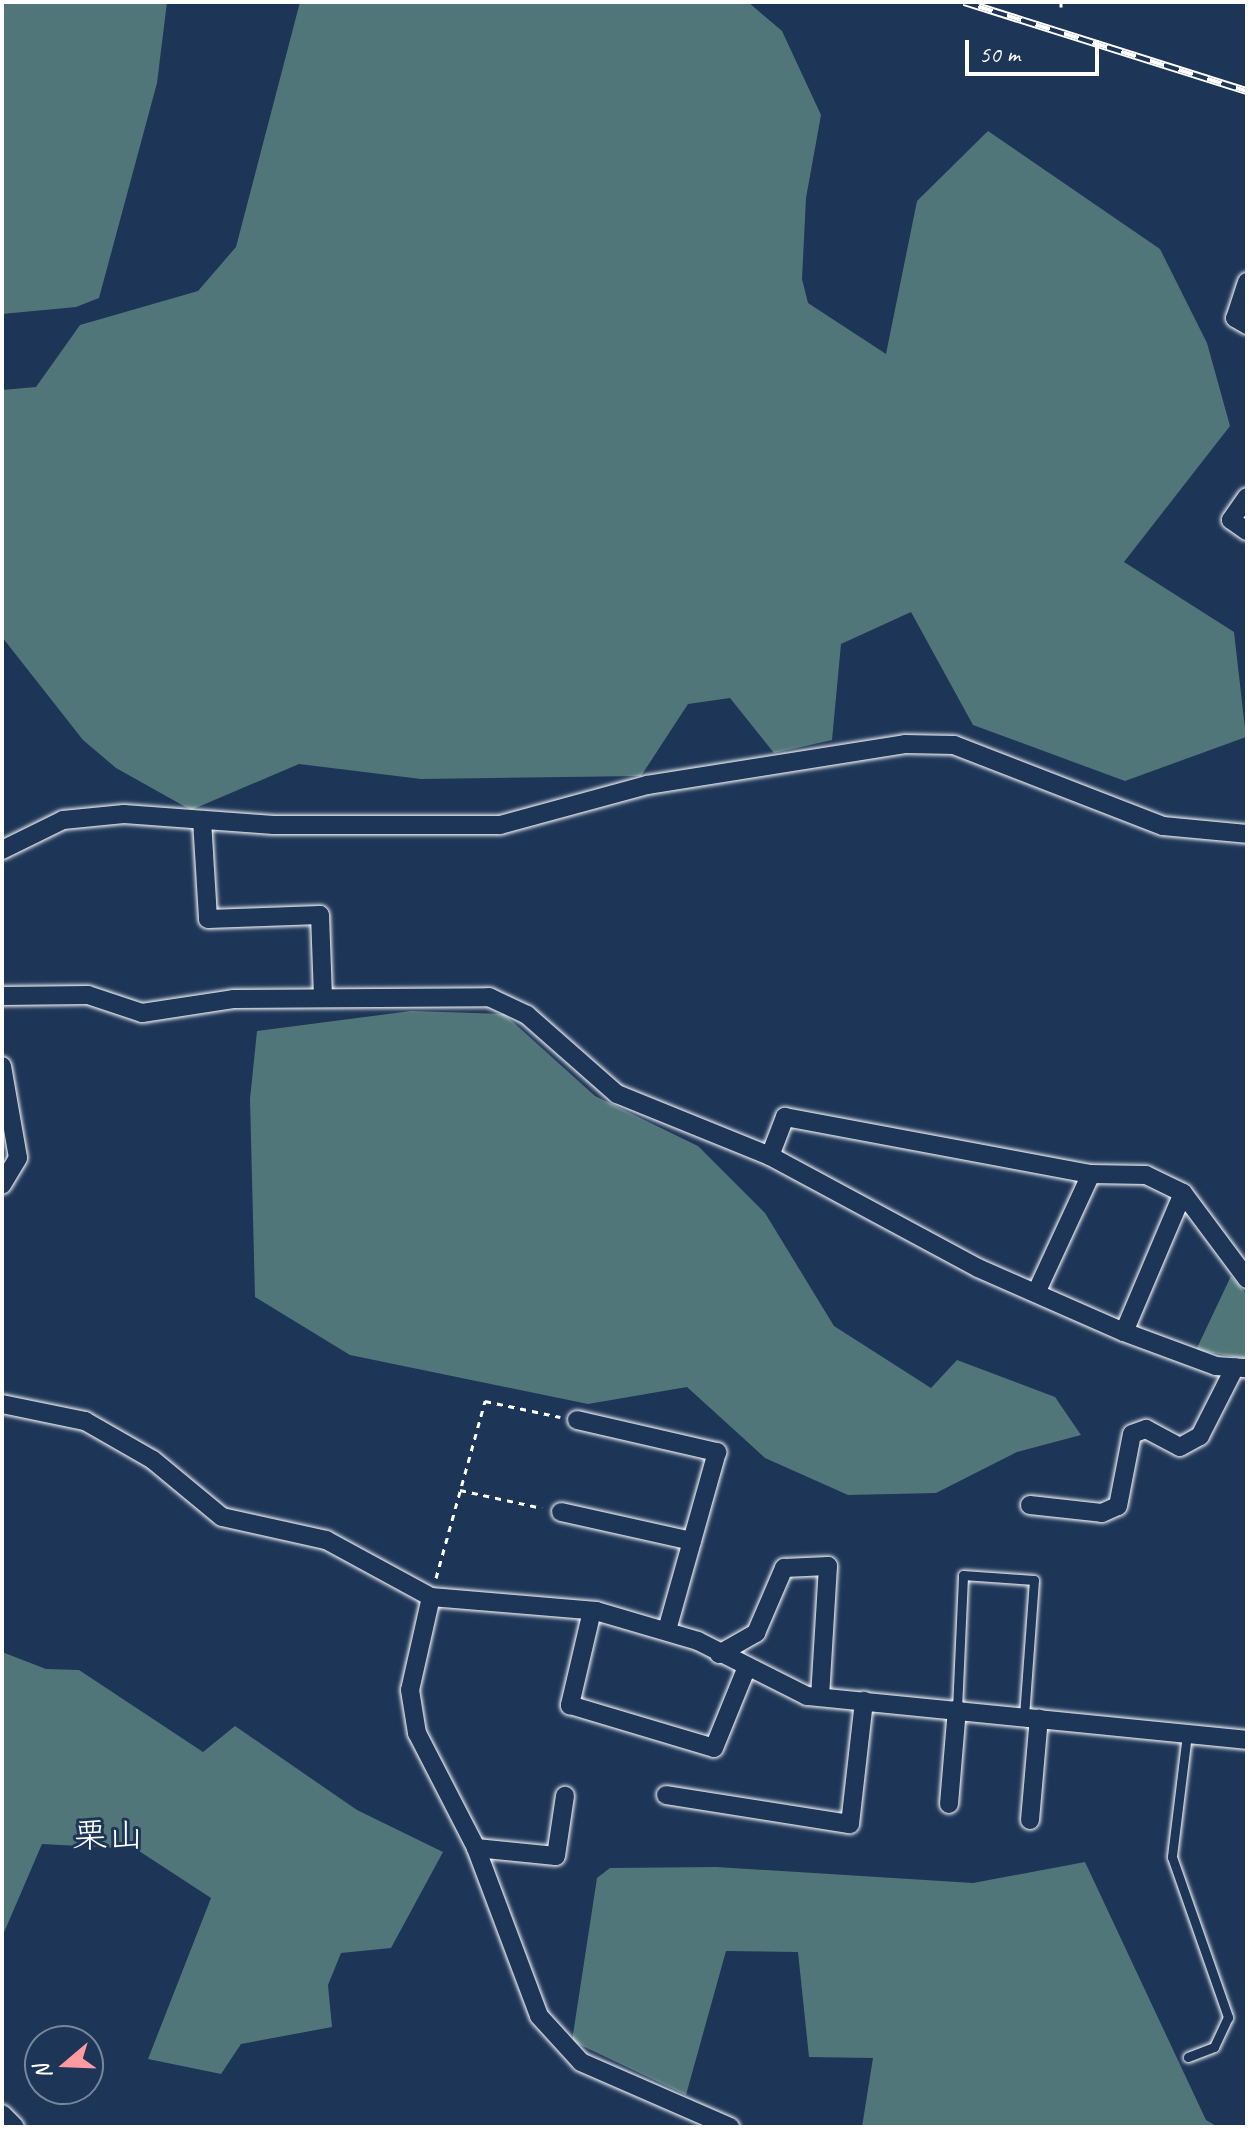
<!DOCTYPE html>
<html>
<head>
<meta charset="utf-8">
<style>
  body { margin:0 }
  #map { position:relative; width:1249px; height:2129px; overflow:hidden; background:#1d3557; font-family:Caveat,"Klee One",sans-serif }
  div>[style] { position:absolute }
  .green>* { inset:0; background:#507679 }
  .path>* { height:3px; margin-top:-1.5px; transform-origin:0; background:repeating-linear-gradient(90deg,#fff 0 6px,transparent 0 12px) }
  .roads { filter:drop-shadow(0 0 2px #fff) drop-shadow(0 0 2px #fff) }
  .lane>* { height:9px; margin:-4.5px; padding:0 4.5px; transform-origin:4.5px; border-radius:4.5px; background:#1d3557 }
  .street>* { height:18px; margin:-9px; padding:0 9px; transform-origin:9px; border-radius:9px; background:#1d3557 }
  .rail>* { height:8px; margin-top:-4px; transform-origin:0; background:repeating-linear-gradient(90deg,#1d3557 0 15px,#fff 0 30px); box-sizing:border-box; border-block:2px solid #fff }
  span { translate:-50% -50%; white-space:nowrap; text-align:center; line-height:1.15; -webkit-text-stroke:6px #1d3557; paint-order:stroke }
  .quarter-label { font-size:36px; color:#fff }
  .frame { position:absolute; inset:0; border:4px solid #fff; pointer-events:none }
  .north { position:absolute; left:24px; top:2025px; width:80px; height:80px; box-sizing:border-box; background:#1d3557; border:2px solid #77869a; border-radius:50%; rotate:251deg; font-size:22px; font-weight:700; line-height:32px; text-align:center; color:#fff }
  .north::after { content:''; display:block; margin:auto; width:28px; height:36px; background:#ff9aa2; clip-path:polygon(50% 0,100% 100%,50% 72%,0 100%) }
  .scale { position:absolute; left:965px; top:40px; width:134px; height:36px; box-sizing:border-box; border:4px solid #fff; border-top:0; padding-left:10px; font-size:24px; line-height:28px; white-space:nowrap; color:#fff; -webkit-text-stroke:6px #1d3557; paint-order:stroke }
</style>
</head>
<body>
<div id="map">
  <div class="green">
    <div style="clip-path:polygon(2px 2px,167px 2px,157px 83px,99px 298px,76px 307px,2px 314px)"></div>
    <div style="clip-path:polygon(300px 2px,748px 2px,782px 31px,821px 115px,806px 198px,802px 279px,808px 303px,886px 354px,917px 201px,988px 131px,1160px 249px,1207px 343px,1230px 426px,1124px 562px,1234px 632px,1246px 737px,1125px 781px,973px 725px,911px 612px,841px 644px,832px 740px,774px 753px,730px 698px,688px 704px,641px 776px,421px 779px,299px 764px,191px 810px,116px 768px,83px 740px,2px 637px,2px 390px,36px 387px,80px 325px,198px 291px,236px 247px)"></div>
    <div style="clip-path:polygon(411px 1011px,504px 1014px,595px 1096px,698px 1146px,765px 1213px,834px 1326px,931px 1388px,957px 1360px,1055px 1397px,1081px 1435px,1017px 1452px,936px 1493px,848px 1495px,765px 1458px,687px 1387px,588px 1404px,350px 1355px,255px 1297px,250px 1099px,257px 1031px)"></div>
    <div style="clip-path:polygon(1231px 1276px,1247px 1295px,1247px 1359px,1196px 1350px)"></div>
    <div style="clip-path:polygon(2px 1652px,46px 1669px,79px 1670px,203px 1752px,235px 1726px,357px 1810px,443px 1852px,391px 1948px,341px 1953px,328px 1985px,332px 2027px,241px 2044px,221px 2074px,148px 2059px,211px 1898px,136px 1849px,42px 1844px,2px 1937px)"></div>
    <div style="clip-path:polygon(1085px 1862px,1206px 2120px,1218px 2127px,862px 2127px,873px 2058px,809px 2057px,798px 1952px,726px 1951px,686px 2095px,572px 2041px,597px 1878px,610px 1868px,716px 1867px,973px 1883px)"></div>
  </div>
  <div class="path">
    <div style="left:1061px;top:2px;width:5px;rotate:90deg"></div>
    <div style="left:460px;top:1490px;width:84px;rotate:12.4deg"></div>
    <div style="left:436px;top:1578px;width:184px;rotate:-74.5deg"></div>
    <div style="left:485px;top:1401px;width:77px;rotate:12deg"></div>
  </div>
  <div class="roads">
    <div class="lane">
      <div style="left:957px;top:1709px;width:134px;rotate:-87.4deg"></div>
      <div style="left:963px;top:1575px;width:71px;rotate:4deg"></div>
      <div style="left:1034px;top:1580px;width:136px;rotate:94.2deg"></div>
      <div style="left:1187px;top:1734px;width:124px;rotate:97deg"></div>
      <div style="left:1172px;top:1857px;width:170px;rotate:70.7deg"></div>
      <div style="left:1228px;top:2017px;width:33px;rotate:115deg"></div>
      <div style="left:1214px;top:2047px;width:28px;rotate:159deg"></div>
    </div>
    <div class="street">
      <div style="left:1247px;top:282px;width:38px;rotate:108deg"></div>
      <div style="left:1235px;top:318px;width:14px;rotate:30deg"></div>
      <div style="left:1247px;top:497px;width:28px;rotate:125deg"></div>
      <div style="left:1231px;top:520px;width:19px;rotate:35deg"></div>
      <div style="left:202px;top:820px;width:99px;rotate:86.5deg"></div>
      <div style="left:208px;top:919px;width:112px;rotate:-2deg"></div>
      <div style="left:320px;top:915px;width:83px;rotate:87.9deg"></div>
      <div style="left:2px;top:850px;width:68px;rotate:-26.2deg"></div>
      <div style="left:63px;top:820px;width:61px;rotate:-5.6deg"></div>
      <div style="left:124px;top:814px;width:150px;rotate:4.2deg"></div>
      <div style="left:274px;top:825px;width:226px"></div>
      <div style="left:500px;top:825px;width:152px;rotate:-15.2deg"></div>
      <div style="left:647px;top:785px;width:261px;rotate:-9deg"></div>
      <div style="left:905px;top:744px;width:49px;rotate:1.2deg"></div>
      <div style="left:954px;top:745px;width:224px;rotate:21.2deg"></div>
      <div style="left:1163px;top:826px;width:84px;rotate:5.4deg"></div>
      <div style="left:2px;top:996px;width:86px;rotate:-0.7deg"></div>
      <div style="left:88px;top:995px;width:57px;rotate:18.4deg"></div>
      <div style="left:142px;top:1013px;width:92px;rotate:-8.7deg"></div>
      <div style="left:233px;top:999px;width:256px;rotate:-0.4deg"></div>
      <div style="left:489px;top:997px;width:42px;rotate:25.3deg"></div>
      <div style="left:527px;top:1015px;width:120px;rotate:41.3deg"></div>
      <div style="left:617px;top:1094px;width:165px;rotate:22.1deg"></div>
      <div style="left:770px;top:1156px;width:236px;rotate:28.3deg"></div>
      <div style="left:978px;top:1268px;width:159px;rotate:23.7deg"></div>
      <div style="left:1124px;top:1332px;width:98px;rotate:20.3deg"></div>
      <div style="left:1216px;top:1366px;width:31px;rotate:4deg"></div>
      <div style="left:2px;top:1066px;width:93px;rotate:80.1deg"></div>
      <div style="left:18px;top:1158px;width:31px;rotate:121deg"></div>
      <div style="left:770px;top:1156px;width:42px;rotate:-69deg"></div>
      <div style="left:785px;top:1117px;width:311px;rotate:10.6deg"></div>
      <div style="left:1091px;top:1174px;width:55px;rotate:1deg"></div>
      <div style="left:1146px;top:1175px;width:41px;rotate:25.9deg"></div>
      <div style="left:1183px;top:1193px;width:107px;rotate:53.3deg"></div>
      <div style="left:1036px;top:1293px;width:131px;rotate:-65.2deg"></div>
      <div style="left:1124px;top:1332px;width:151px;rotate:-67deg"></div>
      <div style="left:2px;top:1404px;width:85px;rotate:11.6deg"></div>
      <div style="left:85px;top:1421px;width:78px;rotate:29.8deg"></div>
      <div style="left:153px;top:1460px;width:89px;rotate:39.6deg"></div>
      <div style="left:222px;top:1517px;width:107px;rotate:12.5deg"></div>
      <div style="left:326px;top:1540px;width:119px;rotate:28.5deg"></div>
      <div style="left:431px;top:1597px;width:166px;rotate:4.8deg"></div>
      <div style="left:596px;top:1611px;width:106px;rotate:16.4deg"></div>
      <div style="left:698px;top:1641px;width:122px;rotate:26.8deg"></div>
      <div style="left:807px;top:1696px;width:442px;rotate:5.7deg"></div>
      <div style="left:577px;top:1420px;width:144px;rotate:12.9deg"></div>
      <div style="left:717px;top:1452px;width:185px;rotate:105.7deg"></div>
      <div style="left:1030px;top:1505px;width:72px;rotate:6.3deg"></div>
      <div style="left:1102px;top:1513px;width:17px;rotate:-24deg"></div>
      <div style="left:1118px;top:1506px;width:73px;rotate:-79deg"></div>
      <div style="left:1132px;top:1434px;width:15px;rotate:-20deg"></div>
      <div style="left:1146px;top:1429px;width:38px;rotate:28deg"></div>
      <div style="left:1180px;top:1447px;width:23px;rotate:-29deg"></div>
      <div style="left:1200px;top:1436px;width:77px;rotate:-63.1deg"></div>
      <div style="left:561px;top:1512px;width:134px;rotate:12.5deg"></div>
      <div style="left:431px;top:1597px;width:95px;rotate:102.7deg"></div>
      <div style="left:410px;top:1690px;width:44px;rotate:80.8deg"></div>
      <div style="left:417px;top:1733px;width:129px;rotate:62.8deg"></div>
      <div style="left:476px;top:1848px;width:179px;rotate:69.4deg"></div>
      <div style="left:539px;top:2016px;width:62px;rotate:47.6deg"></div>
      <div style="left:581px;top:2062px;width:163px;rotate:23.6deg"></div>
      <div style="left:592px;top:1611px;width:97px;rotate:103.2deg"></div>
      <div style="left:570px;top:1705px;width:150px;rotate:16.6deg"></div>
      <div style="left:714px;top:1748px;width:85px;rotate:-67.9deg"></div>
      <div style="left:719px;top:1654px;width:43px;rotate:-29.6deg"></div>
      <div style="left:756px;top:1633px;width:71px;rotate:-66.7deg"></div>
      <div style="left:784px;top:1568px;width:44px;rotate:-2.6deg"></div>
      <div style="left:828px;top:1566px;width:131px;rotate:93.5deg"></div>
      <div style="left:666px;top:1795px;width:186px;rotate:9deg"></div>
      <div style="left:850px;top:1824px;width:124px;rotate:-83.5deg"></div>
      <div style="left:949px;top:1804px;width:95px;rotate:-85.2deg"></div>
      <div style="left:1030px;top:1820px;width:102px;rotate:-85deg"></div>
      <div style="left:476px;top:1848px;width:80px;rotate:5.7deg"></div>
      <div style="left:556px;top:1856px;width:61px;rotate:-81.5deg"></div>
      <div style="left:2px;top:2114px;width:18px;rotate:45deg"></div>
    </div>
  </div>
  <div class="rail">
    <div style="left:964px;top:2px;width:297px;rotate:17.5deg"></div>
  </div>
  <div class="quarter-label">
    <span style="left:108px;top:1836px">栗山</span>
  </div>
  <div class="frame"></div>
  <div class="north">N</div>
  <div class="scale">50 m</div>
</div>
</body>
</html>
